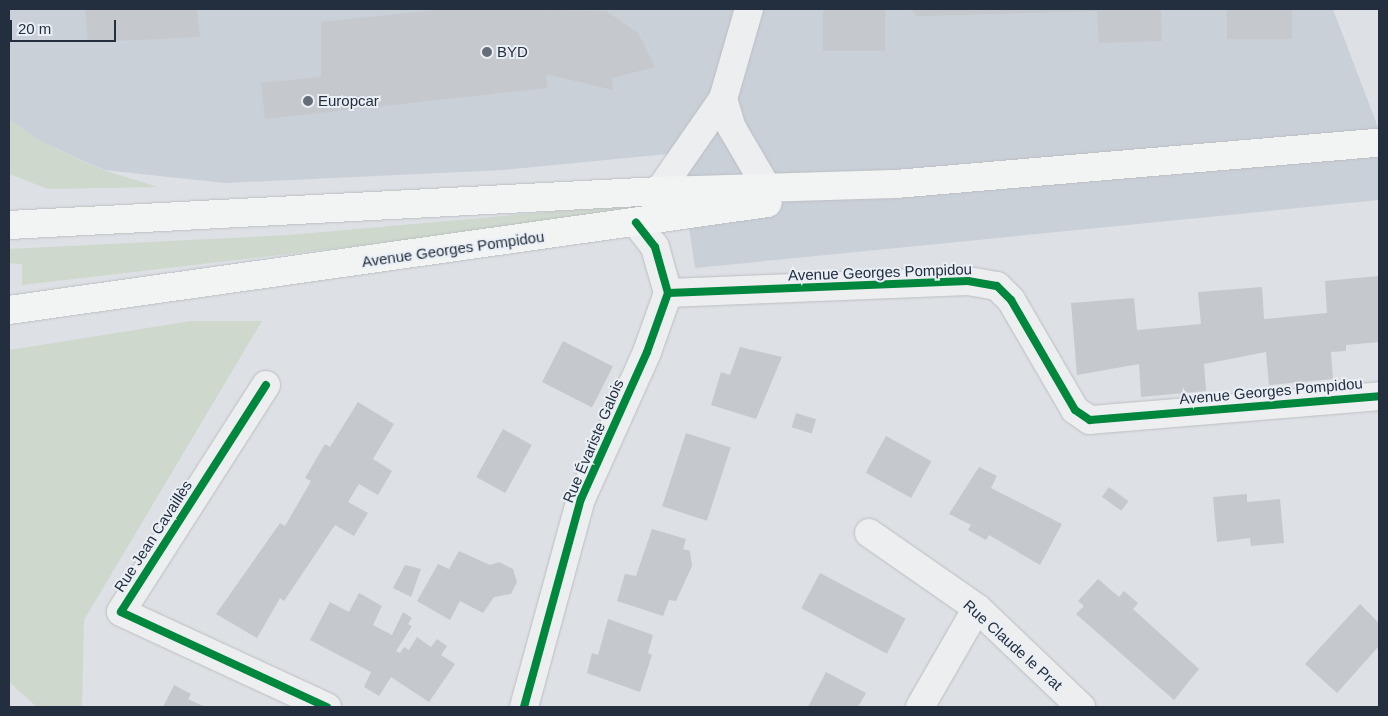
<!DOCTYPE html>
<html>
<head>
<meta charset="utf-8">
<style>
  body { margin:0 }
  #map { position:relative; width:1388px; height:716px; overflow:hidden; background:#dde0e4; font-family:Arial,sans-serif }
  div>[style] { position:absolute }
  .built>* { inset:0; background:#cad0d8 }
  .green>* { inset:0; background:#ced8cd }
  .building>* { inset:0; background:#c5c8cc; transform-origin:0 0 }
  .roads { filter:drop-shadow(0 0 1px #bbbec2) drop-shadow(0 0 1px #bbbec2) }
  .minor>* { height:28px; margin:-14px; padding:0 14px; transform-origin:14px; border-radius:14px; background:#edeef0 }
  .secondary>* { height:28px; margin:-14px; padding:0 14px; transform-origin:14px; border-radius:14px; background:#f2f4f4 }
  .cycleway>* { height:8px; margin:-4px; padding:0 4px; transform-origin:4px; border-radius:4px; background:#00873e }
  .dots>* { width:14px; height:14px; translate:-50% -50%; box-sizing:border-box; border:2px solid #eaeff5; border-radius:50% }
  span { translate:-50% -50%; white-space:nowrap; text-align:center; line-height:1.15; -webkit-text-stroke:4px #eaeff5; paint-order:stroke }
  .poi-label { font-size:15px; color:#232f3e }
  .left { translate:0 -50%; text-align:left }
  .street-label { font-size:15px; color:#232f3e }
  .frame { position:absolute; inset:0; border:10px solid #232f3e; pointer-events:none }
  .scale { position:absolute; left:10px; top:20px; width:106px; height:22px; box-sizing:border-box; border:2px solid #232f3e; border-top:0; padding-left:6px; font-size:15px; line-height:18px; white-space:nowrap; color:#232f3e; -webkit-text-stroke:4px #eaeff5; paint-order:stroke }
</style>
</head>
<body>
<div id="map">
  <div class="built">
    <div style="clip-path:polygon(9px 9px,1333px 9px,1379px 130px,1379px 200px,695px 268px,678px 153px,503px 170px,225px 183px,104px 170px,38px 140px,9px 119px)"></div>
  </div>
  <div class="green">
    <div style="clip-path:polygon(9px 119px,38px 140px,103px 170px,158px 187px,48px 189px,9px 174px)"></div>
    <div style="clip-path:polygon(786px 196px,22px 285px,22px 264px,9px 263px,9px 249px,289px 235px,707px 198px)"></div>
    <div style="clip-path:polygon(192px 321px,262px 321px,84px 620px,82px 707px,37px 707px,9px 682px,9px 350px)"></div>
  </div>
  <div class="building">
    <div style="clip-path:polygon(85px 9px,197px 9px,200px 37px,88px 42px)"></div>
    <div style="clip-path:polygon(447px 9px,606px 11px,638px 33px,655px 67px,612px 78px,613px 90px,546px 74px,547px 88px,265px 119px,261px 83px,321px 77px,321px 22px)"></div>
    <div style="left:823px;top:9px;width:62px;height:42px"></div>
    <div style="clip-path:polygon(910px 9px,1161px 9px,1162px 41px,1099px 43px,1097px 11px,917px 16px)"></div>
    <div style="left:1227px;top:9px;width:65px;height:30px"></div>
    <div style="clip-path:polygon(1379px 276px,1379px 342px,1346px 345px,1346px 351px,1331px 352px,1333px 379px,1269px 385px,1266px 352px,1204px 364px,1206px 391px,1141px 397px,1139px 364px,1077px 375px,1071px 303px,1134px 298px,1137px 330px,1201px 324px,1198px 292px,1262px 287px,1264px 319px,1327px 313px,1325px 281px)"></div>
    <div style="left:563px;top:341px;width:56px;height:46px;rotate:27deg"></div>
    <div style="clip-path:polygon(740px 347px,782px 357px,756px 419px,711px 405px,721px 372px,730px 375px)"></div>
    <div style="clip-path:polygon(358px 402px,394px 424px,373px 459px,392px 471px,378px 495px,359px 484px,348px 502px,368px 513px,354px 536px,335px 525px,284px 601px,280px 598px,257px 638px,216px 614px,280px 523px,285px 526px,311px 481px,305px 478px,325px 444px,330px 447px)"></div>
    <div style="left:796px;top:413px;width:21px;height:15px;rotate:17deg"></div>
    <div style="left:503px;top:429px;width:33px;height:55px;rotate:29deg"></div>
    <div style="left:686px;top:433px;width:47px;height:77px;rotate:18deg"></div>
    <div style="left:886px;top:436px;width:52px;height:42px;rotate:29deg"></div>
    <div style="clip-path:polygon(979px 467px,997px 476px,991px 488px,1062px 524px,1040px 565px,989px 535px,986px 540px,968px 530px,971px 525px,949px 514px)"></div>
    <div style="left:1109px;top:487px;width:24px;height:12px;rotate:36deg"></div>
    <div style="clip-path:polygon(1247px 494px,1247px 502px,1280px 499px,1284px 543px,1251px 546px,1250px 538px,1217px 542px,1213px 497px)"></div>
    <div style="clip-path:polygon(652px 529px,686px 539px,683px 549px,690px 551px,692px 566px,676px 601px,669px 600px,663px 616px,617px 601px,625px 574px,636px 576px)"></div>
    <div style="clip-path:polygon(459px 551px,490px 565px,499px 562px,513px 569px,517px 582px,511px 594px,494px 597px,483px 613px,460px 601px,450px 620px,417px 601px,438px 564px,449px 569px)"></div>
    <div style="clip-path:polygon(405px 565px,421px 569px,411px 597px,393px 588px)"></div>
    <div style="left:820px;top:573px;width:97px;height:40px;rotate:28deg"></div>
    <div style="clip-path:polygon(1098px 579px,1119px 597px,1124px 591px,1138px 603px,1133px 609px,1199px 669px,1174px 700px,1076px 614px,1084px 606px,1078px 601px)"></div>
    <div style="clip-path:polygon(359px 593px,382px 606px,373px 625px,392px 635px,403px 612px,412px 618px,408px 624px,412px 626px,396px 651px,400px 653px,404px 647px,409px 650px,417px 637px,431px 647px,437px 639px,447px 646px,441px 655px,455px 664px,429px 702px,391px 677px,379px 696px,364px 687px,371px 672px,310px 640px,330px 602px,349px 612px)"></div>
    <div style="clip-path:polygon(1360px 604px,1379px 623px,1379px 646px,1337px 693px,1305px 664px)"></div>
    <div style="clip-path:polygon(608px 619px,653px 635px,648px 653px,652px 655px,640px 692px,587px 673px,592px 653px,598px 655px)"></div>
    <div style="clip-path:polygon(826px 672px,866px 693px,858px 707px,808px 707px)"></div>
    <div style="clip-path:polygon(174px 685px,191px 694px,188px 699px,205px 707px,163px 707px)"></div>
  </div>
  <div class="roads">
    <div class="minor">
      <div style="left:723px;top:99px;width:30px;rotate:73deg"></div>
      <div style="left:732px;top:128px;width:69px;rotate:59.7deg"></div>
      <div style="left:659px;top:191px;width:112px;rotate:-55.2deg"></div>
      <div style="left:723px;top:99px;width:94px;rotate:-73.9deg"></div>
      <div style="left:668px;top:293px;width:300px;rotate:-2.3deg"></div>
      <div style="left:968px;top:281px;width:29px;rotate:10deg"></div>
      <div style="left:997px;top:286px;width:20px;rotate:45deg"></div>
      <div style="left:1011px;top:300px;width:127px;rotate:59.8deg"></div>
      <div style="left:1075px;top:410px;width:18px;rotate:34deg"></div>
      <div style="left:1090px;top:420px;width:290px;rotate:-4.7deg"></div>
      <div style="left:266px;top:385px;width:269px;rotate:122.6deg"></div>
      <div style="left:121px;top:612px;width:227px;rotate:24.8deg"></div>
      <div style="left:869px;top:533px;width:131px;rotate:34.8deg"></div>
      <div style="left:977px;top:608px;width:144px;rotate:43.6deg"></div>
      <div style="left:524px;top:707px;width:216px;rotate:-74.7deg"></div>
      <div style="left:581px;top:499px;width:161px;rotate:-65.8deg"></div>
      <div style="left:647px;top:352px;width:63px;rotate:-70.4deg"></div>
      <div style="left:668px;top:293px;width:48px;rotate:-105.8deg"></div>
      <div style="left:655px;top:247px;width:31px;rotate:-128deg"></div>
      <div style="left:920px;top:707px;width:114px;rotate:-60.1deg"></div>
    </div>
    <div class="secondary">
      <div style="left:9px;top:225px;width:651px;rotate:-2.99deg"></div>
      <div style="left:659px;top:191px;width:237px;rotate:-1.7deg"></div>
      <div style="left:896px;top:184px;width:485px;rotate:-4.9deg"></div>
      <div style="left:9px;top:310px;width:766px;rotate:-8.03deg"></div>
    </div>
  </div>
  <div class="cycleway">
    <div style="left:668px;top:293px;width:300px;rotate:-2.3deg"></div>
    <div style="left:968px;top:281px;width:29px;rotate:10deg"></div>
    <div style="left:997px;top:286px;width:20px;rotate:45deg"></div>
    <div style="left:1011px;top:300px;width:127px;rotate:59.8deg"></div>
    <div style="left:1075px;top:410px;width:18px;rotate:34deg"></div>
    <div style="left:1090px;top:420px;width:290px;rotate:-4.7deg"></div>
    <div style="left:266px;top:385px;width:269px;rotate:122.6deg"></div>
    <div style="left:121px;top:612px;width:227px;rotate:24.8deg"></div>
    <div style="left:524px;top:707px;width:216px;rotate:-74.7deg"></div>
    <div style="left:581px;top:499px;width:161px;rotate:-65.8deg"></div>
    <div style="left:647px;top:352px;width:63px;rotate:-70.4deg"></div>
    <div style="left:668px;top:293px;width:48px;rotate:-105.8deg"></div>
    <div style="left:655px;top:247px;width:31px;rotate:-128deg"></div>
  </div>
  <div class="dots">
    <div style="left:487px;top:52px;background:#646d78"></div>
    <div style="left:308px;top:101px;background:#646d78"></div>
  </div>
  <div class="poi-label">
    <span class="left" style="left:497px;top:52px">BYD</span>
    <span class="left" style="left:318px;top:101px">Europcar</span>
  </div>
  <div class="street-label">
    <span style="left:453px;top:249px;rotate:-8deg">Avenue Georges Pompidou</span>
    <span style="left:880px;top:272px;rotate:-2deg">Avenue Georges Pompidou</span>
    <span style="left:1271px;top:391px;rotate:-5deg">Avenue Georges Pompidou</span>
    <span style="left:593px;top:441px;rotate:-67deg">Rue Évariste Galois</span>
    <span style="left:153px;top:536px;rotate:-57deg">Rue Jean Cavaillès</span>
    <span style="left:1013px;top:645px;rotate:42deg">Rue Claude le Prat</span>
  </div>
  <div class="frame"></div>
  <div class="scale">20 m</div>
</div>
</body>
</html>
